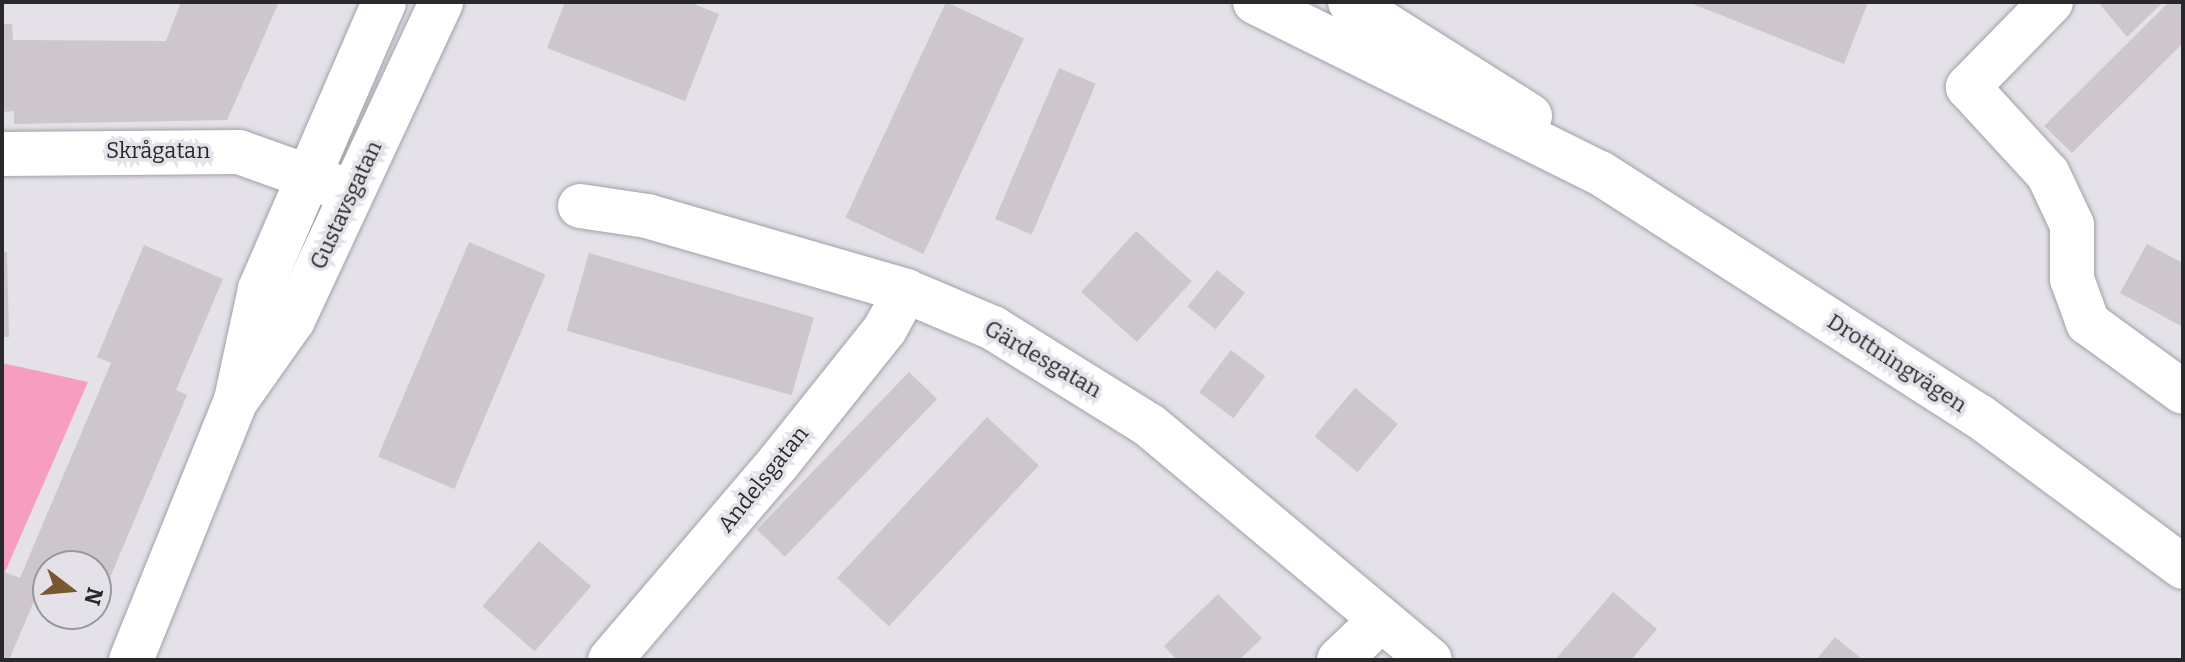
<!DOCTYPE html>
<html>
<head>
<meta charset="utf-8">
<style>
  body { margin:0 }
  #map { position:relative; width:2185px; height:662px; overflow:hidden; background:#e4e1e9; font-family:Bitter,serif }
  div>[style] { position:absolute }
  .green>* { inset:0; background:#f69dc0 }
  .building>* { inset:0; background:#cdc6cc; transform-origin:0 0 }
  .roads { filter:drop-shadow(0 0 2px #a29fa7) drop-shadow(0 0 2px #a29fa7) }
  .minor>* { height:44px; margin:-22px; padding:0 22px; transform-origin:22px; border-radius:22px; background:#fff }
  .major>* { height:44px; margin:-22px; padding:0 22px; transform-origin:22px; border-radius:22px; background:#fff }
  span { translate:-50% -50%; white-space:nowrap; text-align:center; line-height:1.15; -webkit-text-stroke:7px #e4e1e9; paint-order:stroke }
  .street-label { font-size:22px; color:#29282b }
  .frame { position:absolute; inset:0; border:4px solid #29282b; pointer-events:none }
  .north { position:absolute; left:32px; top:550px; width:80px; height:80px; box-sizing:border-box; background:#e4e1e9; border:2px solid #99979d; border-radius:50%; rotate:106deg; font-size:22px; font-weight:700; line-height:32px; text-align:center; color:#29282b }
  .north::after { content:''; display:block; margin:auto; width:28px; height:36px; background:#79582f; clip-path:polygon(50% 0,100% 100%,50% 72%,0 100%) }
</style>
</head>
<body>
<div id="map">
  <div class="green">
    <div style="clip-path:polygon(2px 363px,88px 382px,5px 572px,2px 571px)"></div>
  </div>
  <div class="building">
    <div style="clip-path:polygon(181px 2px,279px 2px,227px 120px,14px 124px,14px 111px,2px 112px,2px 24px,12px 24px,13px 40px,166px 41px)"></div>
    <div style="clip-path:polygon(565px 2px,689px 2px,719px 14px,685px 101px,547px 48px)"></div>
    <div style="left:946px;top:2px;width:86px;height:238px;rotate:25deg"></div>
    <div style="clip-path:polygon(1688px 2px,1868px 2px,1844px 64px)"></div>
    <div style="clip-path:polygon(2098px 2px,2163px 2px,2127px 37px)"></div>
    <div style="clip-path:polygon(2169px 2px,2183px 2px,2183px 43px,2072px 153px,2044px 126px)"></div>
    <div style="left:1059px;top:68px;width:40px;height:164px;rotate:23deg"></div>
    <div style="left:1136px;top:231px;width:75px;height:82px;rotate:42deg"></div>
    <div style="left:469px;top:242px;width:83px;height:233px;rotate:23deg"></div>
    <div style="clip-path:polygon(2147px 244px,2183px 263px,2183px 327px,2120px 293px)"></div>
    <div style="clip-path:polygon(144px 245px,223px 279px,176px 390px,187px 395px,96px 611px,96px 566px,48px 566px,48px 590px,40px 587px,9px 660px,2px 660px,2px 571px,20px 578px,111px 363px,97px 357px)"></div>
    <div style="clip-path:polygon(2px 252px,7px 252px,9px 337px,2px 337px)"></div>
    <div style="left:589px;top:253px;width:234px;height:81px;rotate:16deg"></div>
    <div style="left:1217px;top:270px;width:36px;height:47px;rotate:39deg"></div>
    <div style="left:1231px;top:350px;width:43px;height:53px;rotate:37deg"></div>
    <div style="left:909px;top:372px;width:39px;height:219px;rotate:44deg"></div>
    <div style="left:1355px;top:388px;width:56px;height:63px;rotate:40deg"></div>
    <div style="left:987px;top:417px;width:71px;height:220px;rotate:43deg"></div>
    <div style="left:539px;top:541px;width:69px;height:86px;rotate:41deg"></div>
    <div style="clip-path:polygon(1613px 592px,1657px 629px,1631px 660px,1555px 660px)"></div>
    <div style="clip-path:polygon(1218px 594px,1262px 638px,1239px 660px,1177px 660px,1164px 646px)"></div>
    <div style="clip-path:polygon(1835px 637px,1863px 660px,1816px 660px)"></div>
  </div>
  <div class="roads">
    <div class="minor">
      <div style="left:2051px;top:2px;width:119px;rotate:134.3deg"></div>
      <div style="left:1968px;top:87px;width:118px;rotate:47.4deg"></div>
      <div style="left:2048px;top:174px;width:56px;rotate:64.8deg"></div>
      <div style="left:2072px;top:225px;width:54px;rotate:90deg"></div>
      <div style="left:2072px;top:279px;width:47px;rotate:70deg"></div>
      <div style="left:2088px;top:323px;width:117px;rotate:36deg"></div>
      <div style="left:2px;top:154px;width:237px;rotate:-0.5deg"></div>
      <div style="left:239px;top:152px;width:104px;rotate:19.7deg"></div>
      <div style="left:580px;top:206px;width:68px;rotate:8.5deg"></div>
      <div style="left:647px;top:216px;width:270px;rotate:16.1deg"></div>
      <div style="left:906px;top:291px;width:95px;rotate:23deg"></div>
      <div style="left:993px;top:328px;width:184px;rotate:31.9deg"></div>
      <div style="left:1149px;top:425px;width:366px;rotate:39.9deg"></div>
      <div style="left:240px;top:395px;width:92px;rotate:-54.8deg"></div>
      <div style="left:293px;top:320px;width:351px;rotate:-65deg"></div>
      <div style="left:131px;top:660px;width:280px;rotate:-68deg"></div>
      <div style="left:236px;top:400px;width:114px;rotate:-77.8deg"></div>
      <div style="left:260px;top:289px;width:313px;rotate:-66.6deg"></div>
      <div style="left:610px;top:660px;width:260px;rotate:-49.5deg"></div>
      <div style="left:779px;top:462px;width:170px;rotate:-51.4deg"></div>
      <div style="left:885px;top:329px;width:43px;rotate:-61.1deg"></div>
      <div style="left:1339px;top:660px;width:58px;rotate:-43.6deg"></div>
    </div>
    <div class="major">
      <div style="left:1255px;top:2px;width:385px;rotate:26.4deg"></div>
      <div style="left:1600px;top:173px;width:450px;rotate:32.7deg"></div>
      <div style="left:1979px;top:416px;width:254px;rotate:36.5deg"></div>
      <div style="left:1350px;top:2px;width:213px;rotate:32.3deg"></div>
    </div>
  </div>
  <div class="street-label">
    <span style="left:158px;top:151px">Skrågatan</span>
    <span style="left:346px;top:205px;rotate:-65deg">Gustavsgatan</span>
    <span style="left:1043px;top:359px;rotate:30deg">Gärdesgatan</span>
    <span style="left:1897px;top:363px;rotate:33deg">Drottningvägen</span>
    <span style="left:763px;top:479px;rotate:-51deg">Andelsgatan</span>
  </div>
  <div class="frame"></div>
  <div class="north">N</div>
</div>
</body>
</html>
